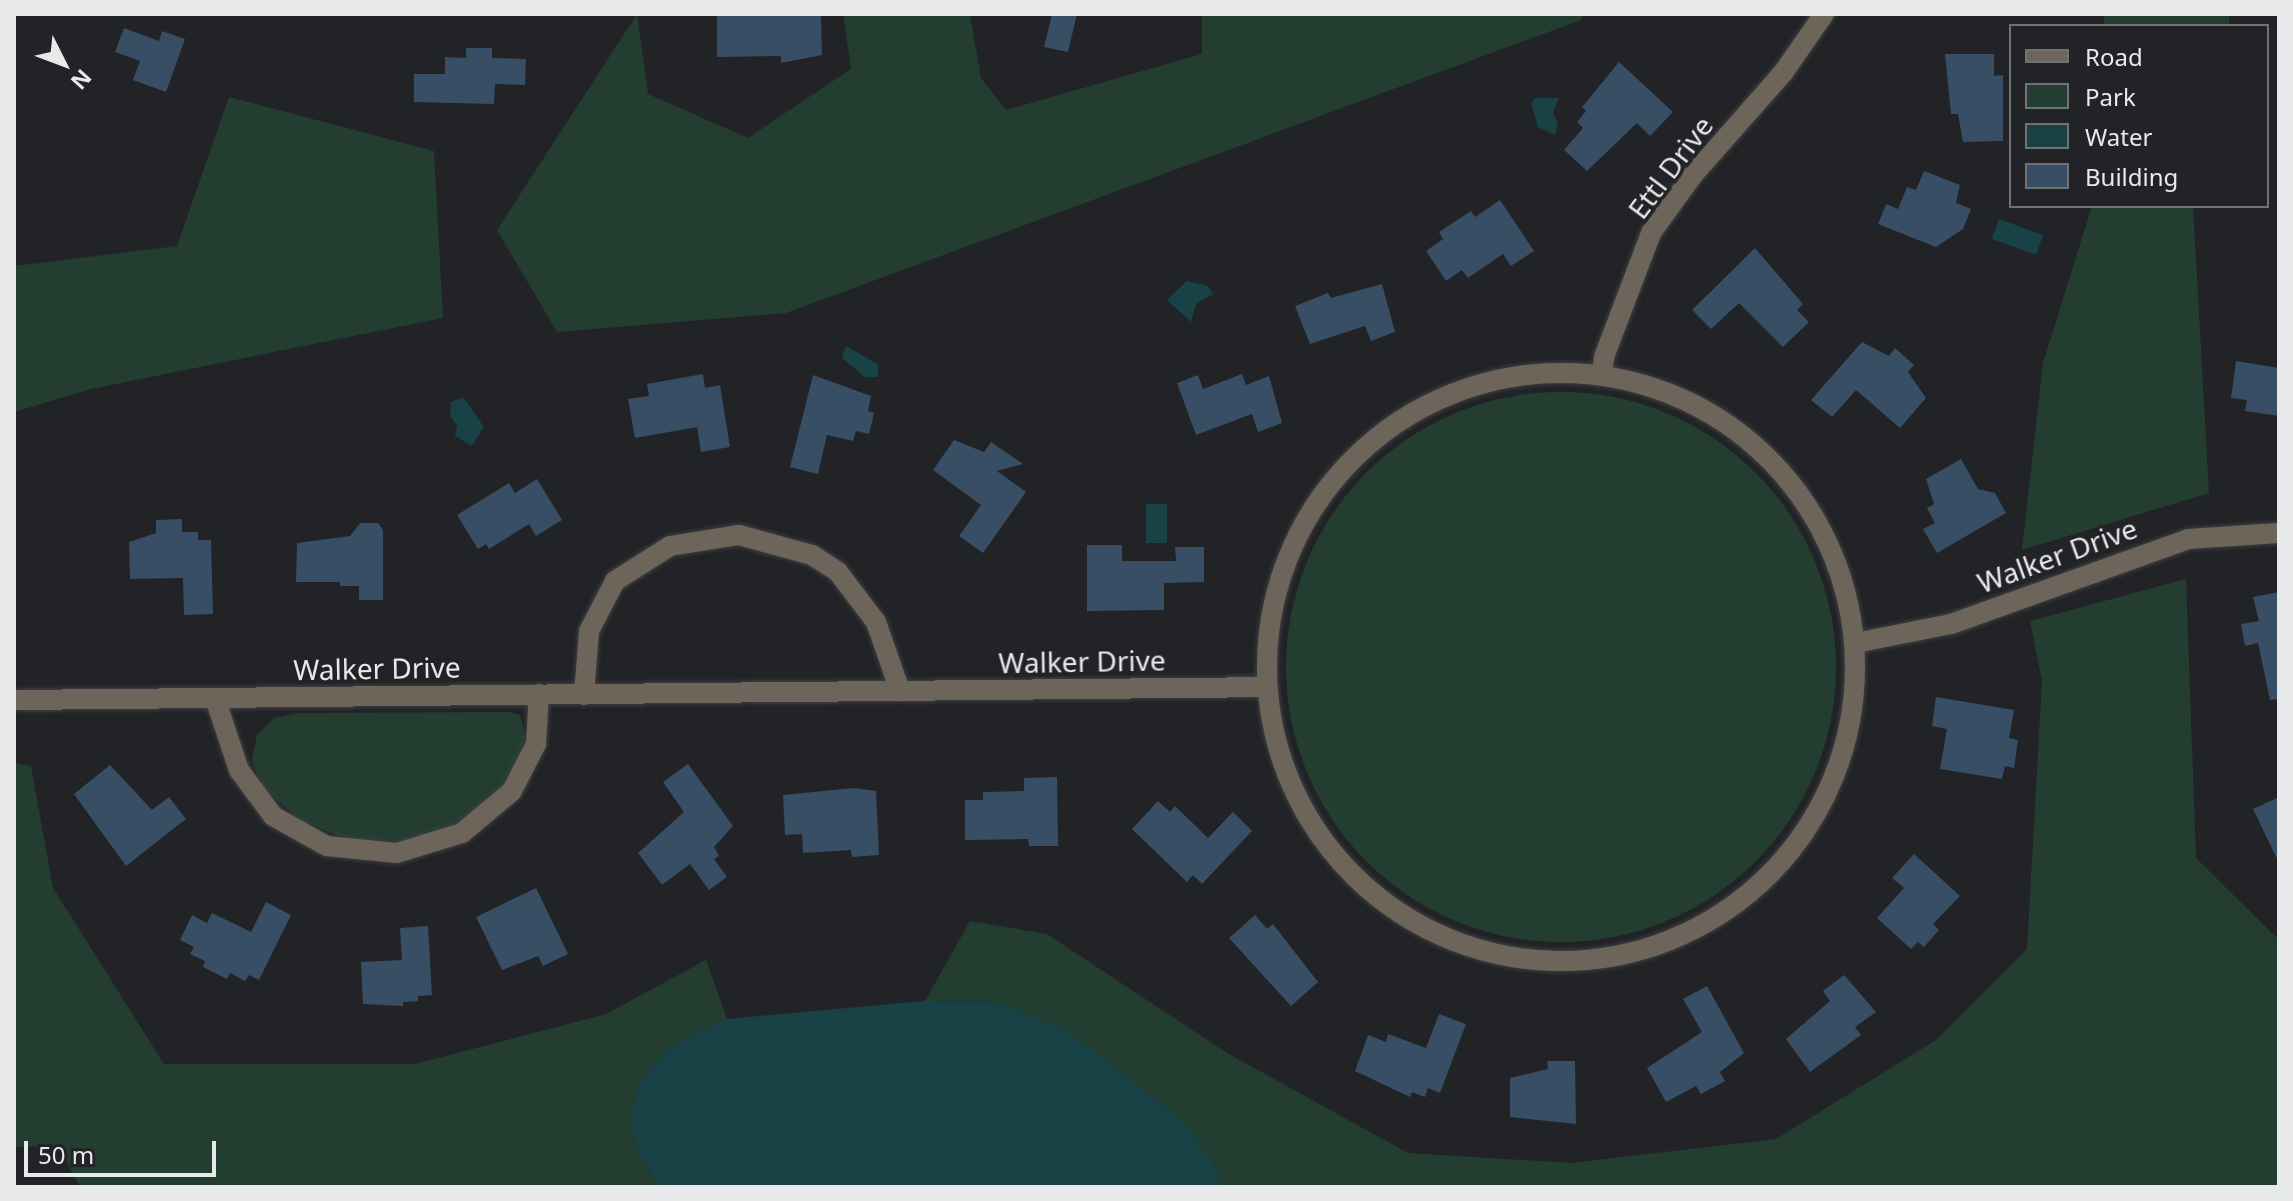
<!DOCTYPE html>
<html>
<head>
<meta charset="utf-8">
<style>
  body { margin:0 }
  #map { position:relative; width:2293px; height:1201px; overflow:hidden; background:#212326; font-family:"Noto Sans",sans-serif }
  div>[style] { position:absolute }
  .green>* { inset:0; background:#233e31; transform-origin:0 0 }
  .round { border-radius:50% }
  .water>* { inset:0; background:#184245; transform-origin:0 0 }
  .building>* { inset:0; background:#384e64 }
  .roads { filter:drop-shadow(0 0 2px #3d3f42) drop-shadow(0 0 2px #3d3f42) }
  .street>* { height:20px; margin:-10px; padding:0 10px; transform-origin:10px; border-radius:10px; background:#6e655a }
  .street>.ring { margin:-10px; padding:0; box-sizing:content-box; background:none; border:20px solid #6e655a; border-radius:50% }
  span { translate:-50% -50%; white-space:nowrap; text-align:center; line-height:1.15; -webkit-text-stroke:7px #212326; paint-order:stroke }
  .street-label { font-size:28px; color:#e7e9eb }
  .frame { position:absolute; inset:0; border:16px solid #e7e9eb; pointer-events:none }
  .legend { position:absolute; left:2009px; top:24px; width:260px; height:184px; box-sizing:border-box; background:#212326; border:2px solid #707275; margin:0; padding:10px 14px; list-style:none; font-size:24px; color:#e7e9eb }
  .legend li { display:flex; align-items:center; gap:16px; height:40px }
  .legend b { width:40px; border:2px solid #707275 }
  .north { position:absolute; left:24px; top:24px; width:80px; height:80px; -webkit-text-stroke:6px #212326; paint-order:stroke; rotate:132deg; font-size:22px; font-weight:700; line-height:32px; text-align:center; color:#e7e9eb }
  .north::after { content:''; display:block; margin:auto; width:28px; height:36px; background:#e7e9eb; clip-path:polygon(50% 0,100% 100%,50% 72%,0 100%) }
  .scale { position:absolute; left:24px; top:1141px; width:192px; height:36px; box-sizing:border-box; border:4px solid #e7e9eb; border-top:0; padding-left:10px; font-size:24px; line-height:28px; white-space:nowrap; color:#e7e9eb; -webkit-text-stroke:6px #212326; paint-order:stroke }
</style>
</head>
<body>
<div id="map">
  <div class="green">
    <div style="clip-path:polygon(637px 14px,648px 94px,748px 138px,851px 69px,843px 14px,970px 14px,981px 78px,1006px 110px,1202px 54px,1202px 14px,1583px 14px,1581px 20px,786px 313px,557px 332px,497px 230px)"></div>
    <div style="left:2104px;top:14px;width:125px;height:12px"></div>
    <div style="clip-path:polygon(229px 97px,434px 151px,443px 318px,91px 389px,14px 412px,14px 266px,177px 246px)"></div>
    <div style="clip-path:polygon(2092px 206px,2193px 206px,2209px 493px,2022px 550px,2043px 363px)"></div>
    <div class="round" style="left:1286px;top:392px;width:550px;height:550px"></div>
    <div style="clip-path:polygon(2186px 579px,2196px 858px,2279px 940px,2279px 1187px,1222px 1187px,1215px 1166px,998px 1002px,925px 1001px,970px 921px,1047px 934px,1227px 1053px,1408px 1153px,1571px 1163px,1776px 1139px,1936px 1040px,2027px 949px,2042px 681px,2030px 621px)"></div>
    <div style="clip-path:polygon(510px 712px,520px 715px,525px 735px,520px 765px,504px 790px,468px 818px,432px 836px,390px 843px,349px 840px,303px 821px,265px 791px,252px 761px,257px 735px,274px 718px,300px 713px)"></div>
    <div style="clip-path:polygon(14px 763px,31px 766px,53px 888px,164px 1064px,415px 1064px,606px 1014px,706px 960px,727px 1019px,673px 1045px,641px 1079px,640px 1155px,660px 1187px,80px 1187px,58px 1146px,14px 1147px)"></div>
  </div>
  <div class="water">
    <div style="clip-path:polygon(1535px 98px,1559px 98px,1553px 113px,1558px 123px,1555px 135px,1538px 127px,1531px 104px)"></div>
    <div style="left:1999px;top:219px;width:47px;height:21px;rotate:20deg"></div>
    <div style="clip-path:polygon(1187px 281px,1208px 286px,1213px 294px,1196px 304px,1191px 322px,1167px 300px)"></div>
    <div style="clip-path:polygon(846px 346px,878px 364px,878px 377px,865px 377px,842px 358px)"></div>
    <div style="clip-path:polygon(463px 397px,484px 427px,472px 446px,455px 436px,457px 425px,450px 416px,451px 402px)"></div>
    <div style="left:1146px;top:504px;width:21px;height:39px"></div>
    <div style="clip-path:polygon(924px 1001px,998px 1002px,1066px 1030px,1184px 1122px,1215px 1166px,1222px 1187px,660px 1187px,640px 1155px,631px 1119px,641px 1079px,673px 1045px,727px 1019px)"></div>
  </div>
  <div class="building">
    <div style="clip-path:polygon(717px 14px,821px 14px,822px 55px,781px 63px,781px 56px,717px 57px)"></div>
    <div style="clip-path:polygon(1052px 14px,1077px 14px,1068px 52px,1044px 47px)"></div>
    <div style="clip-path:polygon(124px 28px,159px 41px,162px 31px,185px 39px,166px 92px,133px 80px,140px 61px,115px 52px)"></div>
    <div style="clip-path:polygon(466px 48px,492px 48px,492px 58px,526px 59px,525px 85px,495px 84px,494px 104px,414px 102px,414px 74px,445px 74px,445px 57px,466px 58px)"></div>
    <div style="clip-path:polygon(1945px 54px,1994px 54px,1994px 76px,2003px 75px,2003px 141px,1963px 142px,1958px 114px,1951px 114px)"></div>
    <div style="clip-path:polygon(1619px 62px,1673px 112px,1650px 136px,1637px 123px,1587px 171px,1564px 150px,1583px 128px,1577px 122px,1586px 111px,1582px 107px)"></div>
    <div style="clip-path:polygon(1924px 171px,1960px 185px,1956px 203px,1971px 209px,1963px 229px,1936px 247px,1878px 224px,1886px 204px,1898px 209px,1907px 187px,1916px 190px)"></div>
    <div style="clip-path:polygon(1500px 200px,1534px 251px,1511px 266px,1503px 254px,1468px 278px,1462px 270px,1446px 281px,1426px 251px,1443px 239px,1439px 232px,1471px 211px,1475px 217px)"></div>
    <div style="clip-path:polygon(1755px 248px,1803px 304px,1797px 310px,1809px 322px,1783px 347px,1739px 303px,1711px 329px,1692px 310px)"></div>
    <div style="clip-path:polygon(1382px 284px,1395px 332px,1371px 341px,1365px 326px,1310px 344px,1295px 306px,1328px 293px,1331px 298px)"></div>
    <div style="clip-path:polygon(1862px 342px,1889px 356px,1895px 348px,1914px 365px,1908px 372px,1926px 398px,1900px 428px,1856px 390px,1832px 417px,1811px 400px)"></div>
    <div style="clip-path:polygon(2236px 361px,2279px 368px,2279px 416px,2245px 411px,2247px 400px,2231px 398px)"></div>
    <div style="clip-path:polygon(703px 374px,705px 388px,720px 385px,730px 447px,701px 452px,697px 427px,635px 438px,628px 399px,649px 396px,647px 384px)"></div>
    <div style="clip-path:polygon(1242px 374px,1246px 385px,1269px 376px,1282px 423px,1258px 432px,1252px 414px,1196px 435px,1177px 383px,1198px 375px,1203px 389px)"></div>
    <div style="clip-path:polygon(813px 375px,871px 396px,868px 411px,874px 413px,869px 434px,856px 431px,853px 441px,827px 435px,818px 474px,790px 467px)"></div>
    <div style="clip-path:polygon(954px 440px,984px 452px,991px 442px,1023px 464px,997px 471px,1026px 492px,983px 553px,959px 536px,981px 505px,933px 470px)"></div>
    <div style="clip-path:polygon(1961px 459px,1978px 489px,1995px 493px,2006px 513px,1937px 553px,1923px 529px,1935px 523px,1927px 508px,1934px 504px,1926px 479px)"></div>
    <div style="clip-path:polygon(537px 479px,562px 520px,536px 536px,529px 524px,489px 549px,486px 544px,478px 549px,457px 515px,509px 483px,515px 493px)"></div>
    <div style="clip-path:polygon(182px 519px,182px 532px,198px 532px,198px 540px,211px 540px,213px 614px,184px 615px,183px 578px,130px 579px,129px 542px,156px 533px,156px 520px)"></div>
    <div style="clip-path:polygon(360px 523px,378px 523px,383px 530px,383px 600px,359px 600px,359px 586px,340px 586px,340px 582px,296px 582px,297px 543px,350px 536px)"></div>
    <div style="clip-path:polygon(1087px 545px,1122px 545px,1122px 561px,1176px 561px,1175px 547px,1204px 547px,1204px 582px,1164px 583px,1164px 610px,1087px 611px)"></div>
    <div style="clip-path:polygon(2279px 592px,2279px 699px,2270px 700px,2258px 643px,2245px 646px,2241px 624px,2259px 621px,2253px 597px)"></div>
    <div style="clip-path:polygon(1936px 697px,2014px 710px,2009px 738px,2018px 740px,2014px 768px,2005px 766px,2002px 779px,1940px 769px,1947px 729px,1932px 726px)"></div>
    <div style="clip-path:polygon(688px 764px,733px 826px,714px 847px,719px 856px,714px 859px,727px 877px,709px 890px,690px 864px,662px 885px,638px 853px,684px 812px,663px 782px)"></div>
    <div style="clip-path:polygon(110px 765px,152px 810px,169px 797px,186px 819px,126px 866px,74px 794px)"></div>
    <div style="clip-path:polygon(1057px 777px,1058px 846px,1029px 846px,1028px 839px,965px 840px,965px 800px,983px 800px,983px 792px,1024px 791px,1024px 778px)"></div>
    <div style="clip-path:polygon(854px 788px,876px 791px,879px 855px,852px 857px,851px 850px,803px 853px,802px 834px,785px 835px,783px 795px)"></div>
    <div style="clip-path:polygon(2279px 797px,2279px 863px,2253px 809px)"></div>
    <div style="clip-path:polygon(1158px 801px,1170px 812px,1175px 806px,1208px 838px,1233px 812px,1252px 831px,1202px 884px,1193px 875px,1187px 882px,1132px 829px)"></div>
    <div style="clip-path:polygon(1914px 854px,1960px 896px,1933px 924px,1939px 930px,1924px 947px,1918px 942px,1911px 949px,1877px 918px,1904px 888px,1892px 878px)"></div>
    <div style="clip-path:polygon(536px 888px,568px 954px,543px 966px,538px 956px,502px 970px,476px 917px)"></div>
    <div style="clip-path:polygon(266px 902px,291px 915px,259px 980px,249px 975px,245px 981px,230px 973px,227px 979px,203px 967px,205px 961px,190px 954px,194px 947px,180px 940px,192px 915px,207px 923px,212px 913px,251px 932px)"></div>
    <div style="clip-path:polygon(1255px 915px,1267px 929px,1273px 924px,1318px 982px,1291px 1006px,1229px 938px)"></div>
    <div style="clip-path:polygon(428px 926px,432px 995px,418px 996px,418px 1001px,403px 1002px,403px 1006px,363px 1004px,361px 962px,402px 960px,400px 928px)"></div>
    <div style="clip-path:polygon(1844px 975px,1876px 1012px,1855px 1027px,1861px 1035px,1810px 1072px,1786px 1039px,1830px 1001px,1823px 991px)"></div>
    <div style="clip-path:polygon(1707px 986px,1744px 1053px,1720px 1072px,1725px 1081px,1701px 1094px,1696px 1086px,1666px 1102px,1647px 1068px,1702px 1032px,1683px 999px)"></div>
    <div style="clip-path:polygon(1439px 1014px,1466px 1024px,1440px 1093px,1428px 1088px,1425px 1097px,1412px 1092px,1410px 1097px,1355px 1071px,1368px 1035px,1386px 1042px,1388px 1034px,1426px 1048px)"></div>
    <div style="clip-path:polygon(1547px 1061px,1575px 1061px,1576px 1124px,1510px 1117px,1510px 1078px,1548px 1069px)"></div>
  </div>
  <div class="roads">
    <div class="street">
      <div class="ring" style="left:1267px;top:373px;width:568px;height:568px"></div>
      <div style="left:1602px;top:376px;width:19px;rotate:-84deg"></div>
      <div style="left:1604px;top:357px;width:133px;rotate:-69.2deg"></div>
      <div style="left:1651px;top:233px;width:72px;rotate:-54.1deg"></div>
      <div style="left:1693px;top:175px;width:136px;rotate:-48.6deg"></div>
      <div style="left:1783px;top:73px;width:72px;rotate:-55.2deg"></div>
      <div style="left:1855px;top:643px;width:98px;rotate:-11.2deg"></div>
      <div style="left:1951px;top:624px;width:252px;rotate:-19.7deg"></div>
      <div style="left:2188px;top:539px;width:91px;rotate:-3.8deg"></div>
      <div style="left:584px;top:695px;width:64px;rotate:-85.5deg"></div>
      <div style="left:589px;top:631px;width:56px;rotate:-62.5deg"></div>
      <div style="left:615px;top:581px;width:65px;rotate:-32.5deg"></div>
      <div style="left:670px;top:546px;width:70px;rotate:-9.1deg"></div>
      <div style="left:739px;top:535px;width:76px;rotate:15.3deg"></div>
      <div style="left:812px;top:555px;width:31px;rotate:33deg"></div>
      <div style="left:838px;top:572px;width:63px;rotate:52.8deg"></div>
      <div style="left:876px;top:622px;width:73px;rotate:70.8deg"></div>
      <div style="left:215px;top:698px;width:76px;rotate:71.6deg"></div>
      <div style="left:239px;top:770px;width:57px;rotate:53.5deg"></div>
      <div style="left:273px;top:816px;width:62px;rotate:29.1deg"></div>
      <div style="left:327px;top:846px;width:70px;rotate:5.7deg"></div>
      <div style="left:397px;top:853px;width:68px;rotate:-17.1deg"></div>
      <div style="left:462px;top:833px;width:65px;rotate:-40deg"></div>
      <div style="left:512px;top:791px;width:53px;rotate:-62.9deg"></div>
      <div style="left:536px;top:744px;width:50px;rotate:-86.6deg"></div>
      <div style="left:14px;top:700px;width:1252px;rotate:-0.59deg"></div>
    </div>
  </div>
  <div class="street-label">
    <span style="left:1670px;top:167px;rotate:-53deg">Ettl Drive</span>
    <span style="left:2057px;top:555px;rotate:-20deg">Walker Drive</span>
    <span style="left:1082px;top:661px;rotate:-1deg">Walker Drive</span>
    <span style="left:377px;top:668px;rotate:-1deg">Walker Drive</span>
  </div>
  <div class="frame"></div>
  <ul class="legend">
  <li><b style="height:10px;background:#6e655a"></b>Road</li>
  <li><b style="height:22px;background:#233e31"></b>Park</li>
  <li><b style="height:22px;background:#184245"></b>Water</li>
  <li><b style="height:22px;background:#384e64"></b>Building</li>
  </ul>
  <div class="north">N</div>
  <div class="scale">50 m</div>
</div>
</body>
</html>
